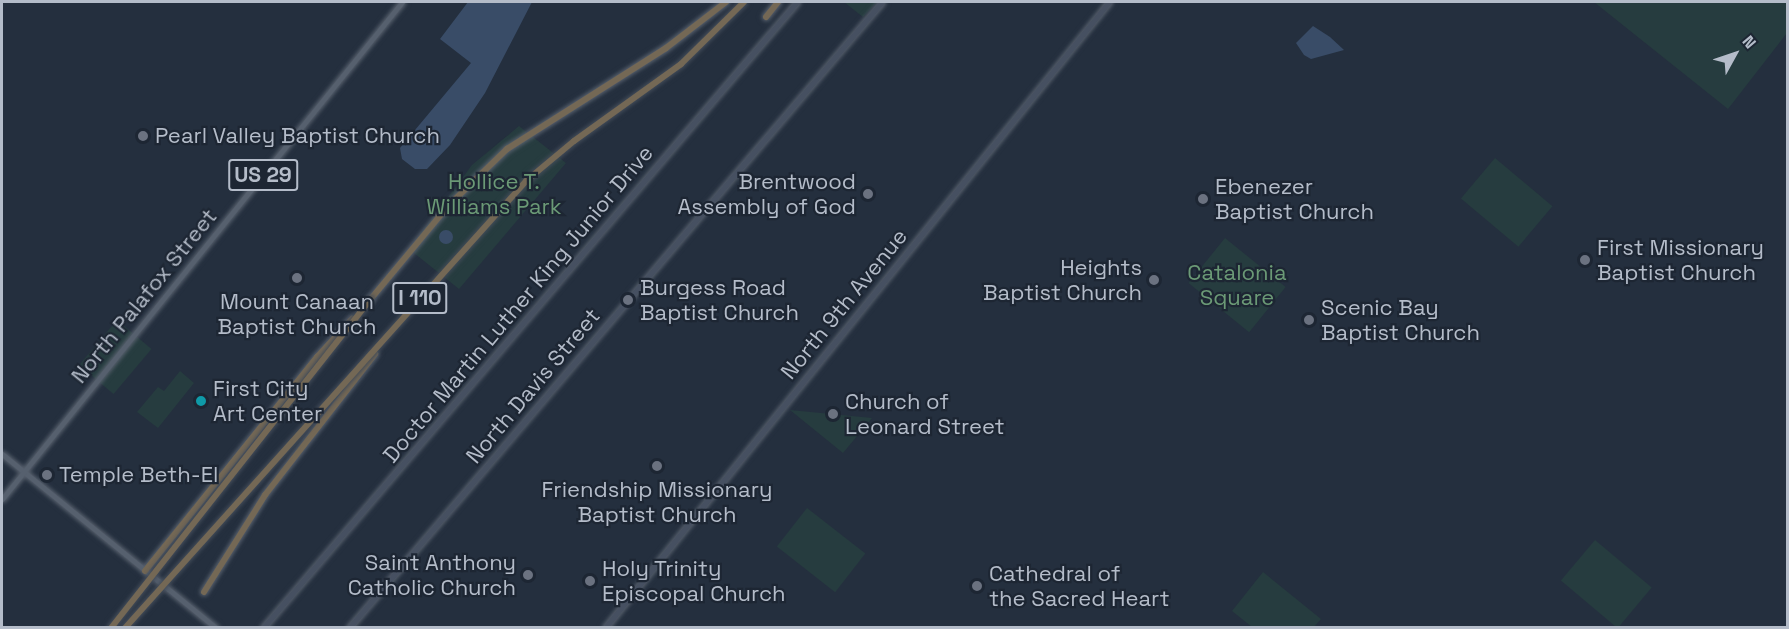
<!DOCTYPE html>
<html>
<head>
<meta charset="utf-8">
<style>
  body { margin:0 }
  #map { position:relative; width:1789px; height:629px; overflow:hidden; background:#242f3e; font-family:"Space Grotesk",sans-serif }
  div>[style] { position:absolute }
  .green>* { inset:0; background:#263c3f; transform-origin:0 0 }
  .water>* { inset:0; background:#394c67 }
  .round { border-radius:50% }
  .roads { filter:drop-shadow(0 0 2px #565f6c) drop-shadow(0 0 2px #565f6c) }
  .secondary>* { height:4.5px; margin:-2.25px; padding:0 2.25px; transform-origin:2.25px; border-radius:2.25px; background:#465061 }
  .primary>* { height:5px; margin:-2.5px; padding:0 2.5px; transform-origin:2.5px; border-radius:2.5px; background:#56606e }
  .motorway>* { height:6px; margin:-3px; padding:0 3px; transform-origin:3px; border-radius:3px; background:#746855 }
  .bridges { filter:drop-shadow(0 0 2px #434c59) drop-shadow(0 0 2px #434c59) }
  .motorway-bridge>* { height:6px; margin:-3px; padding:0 3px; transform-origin:3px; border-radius:3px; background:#746855 }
  .dots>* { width:16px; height:16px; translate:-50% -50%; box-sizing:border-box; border:3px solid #1d2633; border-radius:50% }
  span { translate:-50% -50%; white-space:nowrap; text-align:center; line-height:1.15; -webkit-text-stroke:4.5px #1d2633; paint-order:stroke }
  .shield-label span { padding:2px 4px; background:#1d2633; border:2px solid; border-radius:4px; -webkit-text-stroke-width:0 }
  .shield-label { font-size:21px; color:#b4bcc9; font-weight:700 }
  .poi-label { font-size:22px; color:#b4bcc9 }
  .left { translate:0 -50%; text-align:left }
  .right { translate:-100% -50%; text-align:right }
  .park-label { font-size:22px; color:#6b9a76 }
  .street-label { font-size:22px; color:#b4bcc9 }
  .frame { position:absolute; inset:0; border:3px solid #b4bcc9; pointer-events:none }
  .north { position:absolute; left:1705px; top:24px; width:60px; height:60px; -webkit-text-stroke:4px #1d2633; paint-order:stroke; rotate:50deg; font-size:16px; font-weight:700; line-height:24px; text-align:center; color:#b4bcc9 }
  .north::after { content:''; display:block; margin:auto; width:21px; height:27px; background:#b4bcc9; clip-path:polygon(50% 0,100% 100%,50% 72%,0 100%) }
</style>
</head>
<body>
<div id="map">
  <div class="green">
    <div style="clip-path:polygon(844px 2px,877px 2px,863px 17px)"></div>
    <div style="clip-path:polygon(1594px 2px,1787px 2px,1787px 33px,1728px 109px)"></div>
    <div style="clip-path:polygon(519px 126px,566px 163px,459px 289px,409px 249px,472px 165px)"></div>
    <div style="left:1495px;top:158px;width:75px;height:53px;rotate:40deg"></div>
    <div style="left:1225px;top:238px;width:78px;height:58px;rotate:39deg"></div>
    <div style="left:117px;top:320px;width:45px;height:59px;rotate:40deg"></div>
    <div style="clip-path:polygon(180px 371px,194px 383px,158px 428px,137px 412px,158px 387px,164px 391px)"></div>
    <div style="clip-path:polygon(790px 410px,872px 418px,843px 453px)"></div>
    <div style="left:807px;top:508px;width:74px;height:49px;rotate:38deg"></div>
    <div style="left:1595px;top:540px;width:74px;height:53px;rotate:40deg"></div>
    <div style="clip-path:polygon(1263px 572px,1321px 619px,1314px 627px,1252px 627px,1232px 611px)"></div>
  </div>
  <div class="water">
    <div style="clip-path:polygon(468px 2px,532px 2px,485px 93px,450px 145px,427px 169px,415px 169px,402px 159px,400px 148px,471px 63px,440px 39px)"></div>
    <div style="clip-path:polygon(1313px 26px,1330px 37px,1344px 50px,1311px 59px,1304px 55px,1296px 43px)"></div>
    <div class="round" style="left:439px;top:230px;width:14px;height:14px"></div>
  </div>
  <div class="roads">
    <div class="secondary">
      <div style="left:263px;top:628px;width:823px;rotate:-49.53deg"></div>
      <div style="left:349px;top:628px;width:822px;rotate:-49.59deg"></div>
      <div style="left:605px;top:628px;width:804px;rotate:-51.16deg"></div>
    </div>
    <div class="primary">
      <div style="left:2px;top:454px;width:276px;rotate:39.1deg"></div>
      <div style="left:2px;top:499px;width:638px;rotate:-51.17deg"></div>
    </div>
    <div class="motorway">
      <div style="left:766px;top:17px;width:19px;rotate:-51deg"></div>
      <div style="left:369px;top:301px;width:125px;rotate:-50.2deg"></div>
      <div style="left:449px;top:205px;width:81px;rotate:-44deg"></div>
      <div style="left:507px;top:149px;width:188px;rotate:-32.4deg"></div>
      <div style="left:666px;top:48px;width:76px;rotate:-37.5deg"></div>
      <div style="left:145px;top:571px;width:275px;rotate:-51.2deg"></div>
      <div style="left:317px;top:357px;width:52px;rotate:-47.4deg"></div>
      <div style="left:204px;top:592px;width:115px;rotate:-57.8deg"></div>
      <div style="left:265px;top:495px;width:179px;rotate:-52deg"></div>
    </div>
  </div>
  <div class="bridges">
    <div class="motorway-bridge">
      <div style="left:111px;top:628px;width:419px;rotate:-51.7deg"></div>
      <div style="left:125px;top:628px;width:601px;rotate:-48.1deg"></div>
      <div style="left:526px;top:181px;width:62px;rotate:-39.8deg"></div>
      <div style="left:574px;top:141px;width:132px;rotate:-35.7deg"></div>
      <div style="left:681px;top:64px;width:88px;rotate:-44.5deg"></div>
    </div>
  </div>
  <div class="dots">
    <div style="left:143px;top:136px;background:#6b7280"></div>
    <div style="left:868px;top:194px;background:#6b7280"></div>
    <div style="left:1203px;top:199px;background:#6b7280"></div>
    <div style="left:1585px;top:260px;background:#6b7280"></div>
    <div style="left:297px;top:278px;background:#6b7280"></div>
    <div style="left:1154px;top:280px;background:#6b7280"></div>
    <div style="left:628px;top:300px;background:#6b7280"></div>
    <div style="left:1309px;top:320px;background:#6b7280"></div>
    <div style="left:201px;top:401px;background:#0f9aa8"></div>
    <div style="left:833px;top:414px;background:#6b7280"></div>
    <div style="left:657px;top:466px;background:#6b7280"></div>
    <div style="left:47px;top:475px;background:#6b7280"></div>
    <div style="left:528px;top:575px;background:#6b7280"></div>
    <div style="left:590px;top:581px;background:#6b7280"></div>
    <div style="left:977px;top:586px;background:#6b7280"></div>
  </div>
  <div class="shield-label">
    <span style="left:263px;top:175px">US 29</span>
    <span style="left:420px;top:298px">I 110</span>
  </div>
  <div class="poi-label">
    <span class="left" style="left:155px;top:136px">Pearl Valley Baptist Church</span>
    <span class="right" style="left:856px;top:194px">Brentwood<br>Assembly of God</span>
    <span class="left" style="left:1215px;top:199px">Ebenezer<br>Baptist Church</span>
    <span class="left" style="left:1597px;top:260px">First Missionary<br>Baptist Church</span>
    <span class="right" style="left:1142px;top:280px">Heights<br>Baptist Church</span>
    <span class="left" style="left:640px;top:300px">Burgess Road<br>Baptist Church</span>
    <span style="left:297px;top:314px">Mount Canaan<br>Baptist Church</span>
    <span class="left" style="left:1321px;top:320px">Scenic Bay<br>Baptist Church</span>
    <span class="left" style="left:213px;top:401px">First City<br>Art Center</span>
    <span class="left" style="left:845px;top:414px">Church of<br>Leonard Street</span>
    <span class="left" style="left:59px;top:475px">Temple Beth-El</span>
    <span style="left:657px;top:502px">Friendship Missionary<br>Baptist Church</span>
    <span class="right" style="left:516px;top:575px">Saint Anthony<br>Catholic Church</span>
    <span class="left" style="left:602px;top:581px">Holy Trinity<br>Episcopal Church</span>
    <span class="left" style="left:989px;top:586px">Cathedral of<br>the Sacred Heart</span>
  </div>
  <div class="park-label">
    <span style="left:494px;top:194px">Hollice T.<br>Williams Park</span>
    <span style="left:1237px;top:285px">Catalonia<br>Square</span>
  </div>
  <div class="street-label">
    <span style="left:144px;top:296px;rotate:-51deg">North Palafox Street</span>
    <span style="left:518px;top:304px;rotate:-50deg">Doctor Martin Luther King Junior Drive</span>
    <span style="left:844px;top:304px;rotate:-51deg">North 9th Avenue</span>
    <span style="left:533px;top:386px;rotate:-50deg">North Davis Street</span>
  </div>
  <div class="frame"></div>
  <div class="north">N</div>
</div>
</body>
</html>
